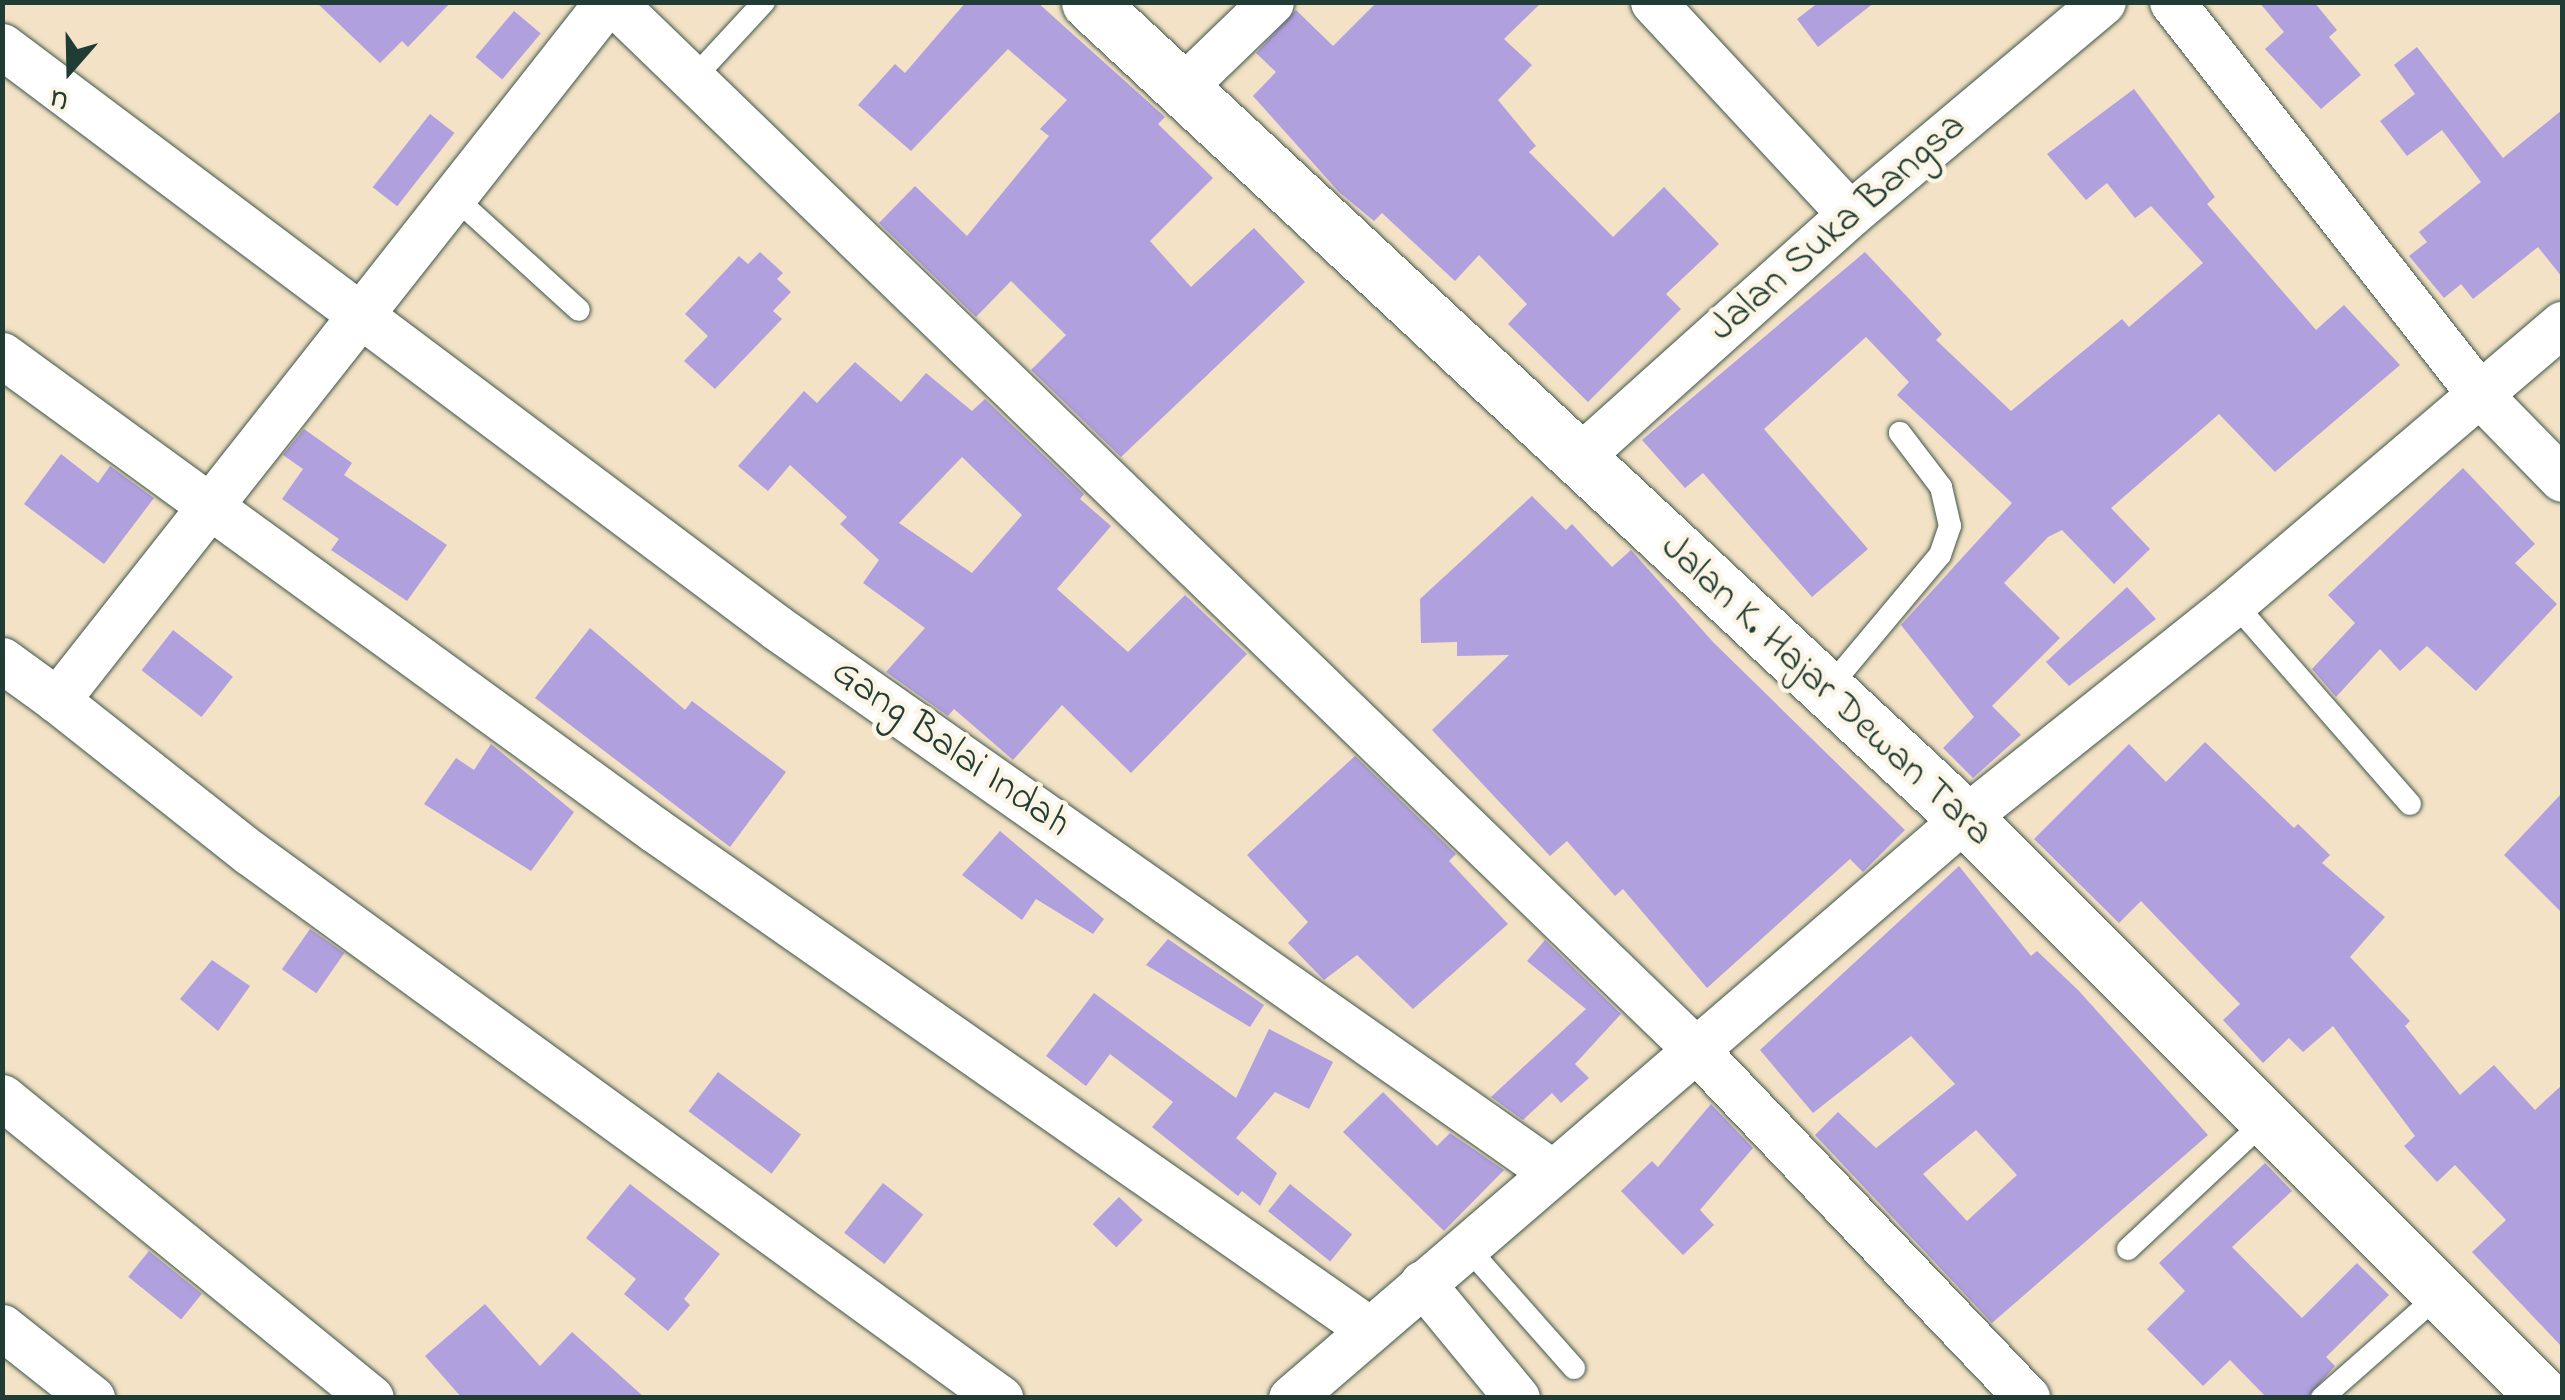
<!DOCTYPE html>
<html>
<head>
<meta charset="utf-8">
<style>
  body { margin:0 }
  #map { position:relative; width:2565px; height:1400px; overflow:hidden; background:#f3e2c5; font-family:"Indie Flower",sans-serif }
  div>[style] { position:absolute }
  .building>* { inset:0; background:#b0a0de; transform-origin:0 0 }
  .roads { filter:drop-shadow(0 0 2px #3f564a) drop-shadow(0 0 2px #3f564a) }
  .lane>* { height:22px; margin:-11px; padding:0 11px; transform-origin:11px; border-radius:11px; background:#fff }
  .street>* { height:45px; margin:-22.5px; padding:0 22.5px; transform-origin:22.5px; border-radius:22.5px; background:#fff }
  .secondary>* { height:55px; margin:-27.5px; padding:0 27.5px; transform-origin:27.5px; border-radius:27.5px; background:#fff }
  span { translate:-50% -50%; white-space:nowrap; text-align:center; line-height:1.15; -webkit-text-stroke:9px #fcf5e5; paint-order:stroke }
  .street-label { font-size:40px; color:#1f3d34 }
  .frame { position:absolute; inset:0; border:5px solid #1f3d34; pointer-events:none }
  .north { position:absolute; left:20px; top:20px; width:100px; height:100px; -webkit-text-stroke:8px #fcf5e5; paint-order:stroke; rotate:200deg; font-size:28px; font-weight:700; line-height:40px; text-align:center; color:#1f3d34 }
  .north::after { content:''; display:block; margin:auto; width:35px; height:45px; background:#1f3d34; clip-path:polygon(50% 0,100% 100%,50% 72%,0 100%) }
</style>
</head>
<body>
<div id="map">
  <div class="building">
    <div style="clip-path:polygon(316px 2px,451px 2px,408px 47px,402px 41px,380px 63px)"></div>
    <div style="clip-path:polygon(966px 2px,1037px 2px,1165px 117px,1158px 124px,1213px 178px,1150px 241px,1191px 287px,1254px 228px,1305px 282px,1121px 457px,1031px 370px,1066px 335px,1011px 281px,976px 317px,879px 223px,915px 186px,967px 236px,1049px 136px,1040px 129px,1067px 100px,1008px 49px,911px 151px,858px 105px,895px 64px,905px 73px)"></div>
    <div style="clip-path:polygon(1377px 2px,1542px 2px,1504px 39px,1532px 65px,1498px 100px,1536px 146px,1529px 152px,1613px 237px,1664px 187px,1719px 244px,1666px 294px,1681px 309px,1588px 402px,1508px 324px,1527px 304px,1479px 255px,1455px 281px,1382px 213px,1374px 221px,1339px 192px,1253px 96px,1276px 72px,1256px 53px,1296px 10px,1333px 46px)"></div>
    <div style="clip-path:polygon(1819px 2px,1875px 2px,1818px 47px,1797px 19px)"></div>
    <div style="clip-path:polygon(2259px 2px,2314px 2px,2337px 30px,2329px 37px,2361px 75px,2321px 109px,2265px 49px,2284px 32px)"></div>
    <div style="left:514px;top:11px;width:35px;height:60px;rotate:40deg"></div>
    <div style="clip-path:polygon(2417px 47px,2503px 158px,2562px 110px,2562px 277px,2538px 247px,2473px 299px,2461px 284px,2444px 298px,2409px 256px,2427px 242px,2419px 232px,2481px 182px,2442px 130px,2407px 156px,2380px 121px,2415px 94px,2394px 65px)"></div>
    <div style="clip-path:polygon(2134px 89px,2215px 197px,2207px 204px,2316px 330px,2344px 305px,2400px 365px,2275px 472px,2219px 414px,2111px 508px,2150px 549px,2114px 584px,2062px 530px,2048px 537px,2004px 583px,2060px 638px,1992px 706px,2021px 735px,1973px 778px,1943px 748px,1974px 717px,1901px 625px,2012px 503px,1897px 395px,1909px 382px,1866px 337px,1764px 429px,1868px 549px,1812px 597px,1703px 473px,1685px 488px,1642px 440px,1865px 252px,1942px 334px,1936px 340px,2011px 411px,2122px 319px,2129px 327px,2203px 263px,2151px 206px,2135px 218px,2107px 183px,2086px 200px,2047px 154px)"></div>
    <div style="left:430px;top:114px;width:31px;height:93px;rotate:38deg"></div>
    <div style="clip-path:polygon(760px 252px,783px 273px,777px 279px,791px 292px,773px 311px,782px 319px,715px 389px,684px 361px,708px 336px,685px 314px,739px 256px,748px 264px)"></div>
    <div style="clip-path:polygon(evenodd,855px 362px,901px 402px,926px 373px,972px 411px,985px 399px,1084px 494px,1080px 499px,1111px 526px,1057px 589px,1128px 652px,1185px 595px,1247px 654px,1131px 773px,1062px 705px,1013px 760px,954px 709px,948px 716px,886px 672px,925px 628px,863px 583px,879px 560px,840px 524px,847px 517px,790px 465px,768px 491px,738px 466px,804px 391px,817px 403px,855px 362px,962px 457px,1022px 515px,972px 573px,899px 523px,962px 457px)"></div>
    <div style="clip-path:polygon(304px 429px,352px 463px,344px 475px,447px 545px,407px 601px,331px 550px,339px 539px,282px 499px,303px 469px,283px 455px)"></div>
    <div style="clip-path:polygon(61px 454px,98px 483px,110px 466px,154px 498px,104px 564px,24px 504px)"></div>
    <div style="clip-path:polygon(2463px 468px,2535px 544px,2515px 563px,2557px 604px,2476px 691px,2427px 646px,2400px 671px,2380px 649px,2336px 697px,2312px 669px,2355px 623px,2328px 595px)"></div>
    <div style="clip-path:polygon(1532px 496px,1566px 530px,1572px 524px,1612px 567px,1631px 550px,1713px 642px,1905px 830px,1863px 872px,1850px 859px,1707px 988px,1623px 889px,1615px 896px,1567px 841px,1550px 856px,1432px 730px,1509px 655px,1457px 656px,1457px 642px,1421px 643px,1420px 599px)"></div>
    <div style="clip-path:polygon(2127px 587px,2156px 619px,2069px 686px,2046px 662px)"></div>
    <div style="clip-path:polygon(590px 628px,685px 710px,692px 701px,786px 772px,730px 847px,535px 698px)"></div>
    <div style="left:173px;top:630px;width:76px;height:51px;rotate:38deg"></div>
    <div style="clip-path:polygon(2205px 742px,2294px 828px,2298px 824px,2330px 855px,2322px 863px,2385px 917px,2350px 957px,2410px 1021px,2405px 1026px,2460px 1095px,2494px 1065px,2535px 1110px,2562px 1085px,2562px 1347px,2472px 1252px,2506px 1220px,2455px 1165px,2437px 1182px,2404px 1146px,2415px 1136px,2333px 1026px,2303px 1052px,2289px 1038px,2263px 1063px,2223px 1020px,2240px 1004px,2141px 901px,2119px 923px,2034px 839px,2129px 744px,2166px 782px)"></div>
    <div style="clip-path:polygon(491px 744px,574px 812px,531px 871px,424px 804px,456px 758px,474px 770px)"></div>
    <div style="clip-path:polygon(1355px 756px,1456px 854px,1449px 861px,1508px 924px,1413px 1009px,1357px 955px,1324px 980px,1288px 943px,1308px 922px,1247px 855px)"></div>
    <div style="clip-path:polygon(2562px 793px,2562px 913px,2504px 855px)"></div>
    <div style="clip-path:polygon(1000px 831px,1104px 919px,1093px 934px,1036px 899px,1022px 920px,962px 875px)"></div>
    <div style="clip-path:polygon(evenodd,1959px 866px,2031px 956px,2037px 951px,2079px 991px,2208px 1135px,1992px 1323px,1815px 1135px,1838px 1112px,1876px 1148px,1955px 1084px,1911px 1036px,1813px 1113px,1760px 1050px,1959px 866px,1976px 1130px,2017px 1175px,1967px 1221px,1923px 1174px,1976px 1130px)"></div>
    <div style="left:310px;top:929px;width:42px;height:49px;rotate:35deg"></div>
    <div style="clip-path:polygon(1168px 939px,1264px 1005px,1250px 1027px,1146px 965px)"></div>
    <div style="clip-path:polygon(1545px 940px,1621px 1014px,1575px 1064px,1589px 1078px,1561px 1103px,1552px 1093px,1523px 1120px,1491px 1097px,1586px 1009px,1527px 961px)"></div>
    <div style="clip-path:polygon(212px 960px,250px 986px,218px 1031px,180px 999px)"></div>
    <div style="clip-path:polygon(1094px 993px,1236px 1098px,1269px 1029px,1333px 1062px,1309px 1109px,1275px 1092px,1236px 1138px,1277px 1173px,1260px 1206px,1242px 1191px,1238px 1196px,1152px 1127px,1173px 1102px,1110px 1054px,1086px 1086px,1046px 1056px)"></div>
    <div style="left:718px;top:1072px;width:104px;height:49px;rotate:37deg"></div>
    <div style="clip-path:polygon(1383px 1092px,1437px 1146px,1450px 1133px,1504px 1170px,1444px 1231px,1343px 1132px)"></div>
    <div style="clip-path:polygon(1711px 1104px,1753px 1148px,1700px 1210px,1714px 1225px,1683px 1255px,1621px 1191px,1652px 1161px,1658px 1167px)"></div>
    <div style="clip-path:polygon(2265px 1163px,2292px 1191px,2232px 1247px,2302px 1318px,2357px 1263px,2389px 1295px,2326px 1357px,2335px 1366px,2307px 1398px,2267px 1398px,2230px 1360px,2203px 1386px,2147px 1329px,2185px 1291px,2159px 1263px)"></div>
    <div style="left:883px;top:1183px;width:51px;height:63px;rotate:38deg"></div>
    <div style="clip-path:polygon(630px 1184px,720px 1254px,684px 1299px,690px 1305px,668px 1331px,624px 1294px,636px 1279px,586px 1238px)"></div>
    <div style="left:1290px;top:1184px;width:80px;height:35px;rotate:39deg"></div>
    <div style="left:1119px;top:1197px;width:33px;height:38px;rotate:44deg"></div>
    <div style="left:149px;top:1251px;width:68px;height:33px;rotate:39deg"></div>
    <div style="clip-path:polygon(485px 1304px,540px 1366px,572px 1332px,645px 1398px,462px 1398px,425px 1356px)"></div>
  </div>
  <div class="roads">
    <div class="lane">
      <div style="left:692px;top:80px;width:106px;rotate:-47.3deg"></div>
      <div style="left:452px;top:195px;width:171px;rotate:42.2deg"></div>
      <div style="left:2234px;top:603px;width:267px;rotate:48.8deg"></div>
      <div style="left:1827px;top:690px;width:176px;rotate:-50.1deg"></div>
      <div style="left:1940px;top:555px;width:31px;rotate:-71deg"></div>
      <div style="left:1950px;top:526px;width:40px;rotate:-103deg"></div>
      <div style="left:1941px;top:487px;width:68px;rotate:-127.2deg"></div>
      <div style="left:1466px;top:1246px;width:163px;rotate:48.5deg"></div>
      <div style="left:2128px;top:1249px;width:190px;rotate:-43.1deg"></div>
      <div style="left:2322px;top:1398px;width:159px;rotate:-41.4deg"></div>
    </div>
    <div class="street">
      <div style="left:607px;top:2px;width:889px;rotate:128.24deg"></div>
      <div style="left:57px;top:700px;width:245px;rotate:38.4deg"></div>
      <div style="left:249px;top:852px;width:929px;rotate:36.02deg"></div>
      <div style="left:613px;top:2px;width:1508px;rotate:44.06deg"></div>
      <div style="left:1697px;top:1051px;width:479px;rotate:46.4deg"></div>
      <div style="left:1653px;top:2px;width:289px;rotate:47.1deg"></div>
      <div style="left:2172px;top:2px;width:499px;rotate:51.9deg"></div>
      <div style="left:2480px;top:395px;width:117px;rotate:45.7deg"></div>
      <div style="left:2px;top:46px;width:968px;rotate:36.89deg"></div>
      <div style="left:776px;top:627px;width:948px;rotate:35.08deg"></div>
      <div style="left:1181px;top:89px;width:125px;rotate:-44deg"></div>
      <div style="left:2px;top:355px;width:807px;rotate:36.03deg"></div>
      <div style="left:655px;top:830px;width:871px;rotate:34.95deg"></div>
      <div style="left:1577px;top:459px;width:367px;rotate:-41.9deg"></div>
      <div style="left:1850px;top:214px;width:330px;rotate:-40deg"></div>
      <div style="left:2px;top:660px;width:68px;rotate:36deg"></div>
      <div style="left:2px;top:1097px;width:476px;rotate:39.2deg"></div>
      <div style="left:1422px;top:1283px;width:149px;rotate:50.4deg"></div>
      <div style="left:2px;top:1327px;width:115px;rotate:38.3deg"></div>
      <div style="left:1291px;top:1398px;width:889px;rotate:-40.71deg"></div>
      <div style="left:1965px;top:818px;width:344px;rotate:-38.6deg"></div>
      <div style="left:2234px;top:603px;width:431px;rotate:-40.4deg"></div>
    </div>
    <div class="secondary">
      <div style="left:1089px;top:2px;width:1197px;rotate:42.97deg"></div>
      <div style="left:1965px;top:818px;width:820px;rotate:45deg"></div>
    </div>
  </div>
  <div class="street-label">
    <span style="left:1838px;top:228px;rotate:-41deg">Jalan Suka Bangsa</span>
    <span style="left:1826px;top:691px;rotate:43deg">Jalan K. Hajar Dewan Tara</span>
    <span style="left:950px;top:749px;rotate:35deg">Gang Balai Indah</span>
  </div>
  <div class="frame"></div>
  <div class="north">U</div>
</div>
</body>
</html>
